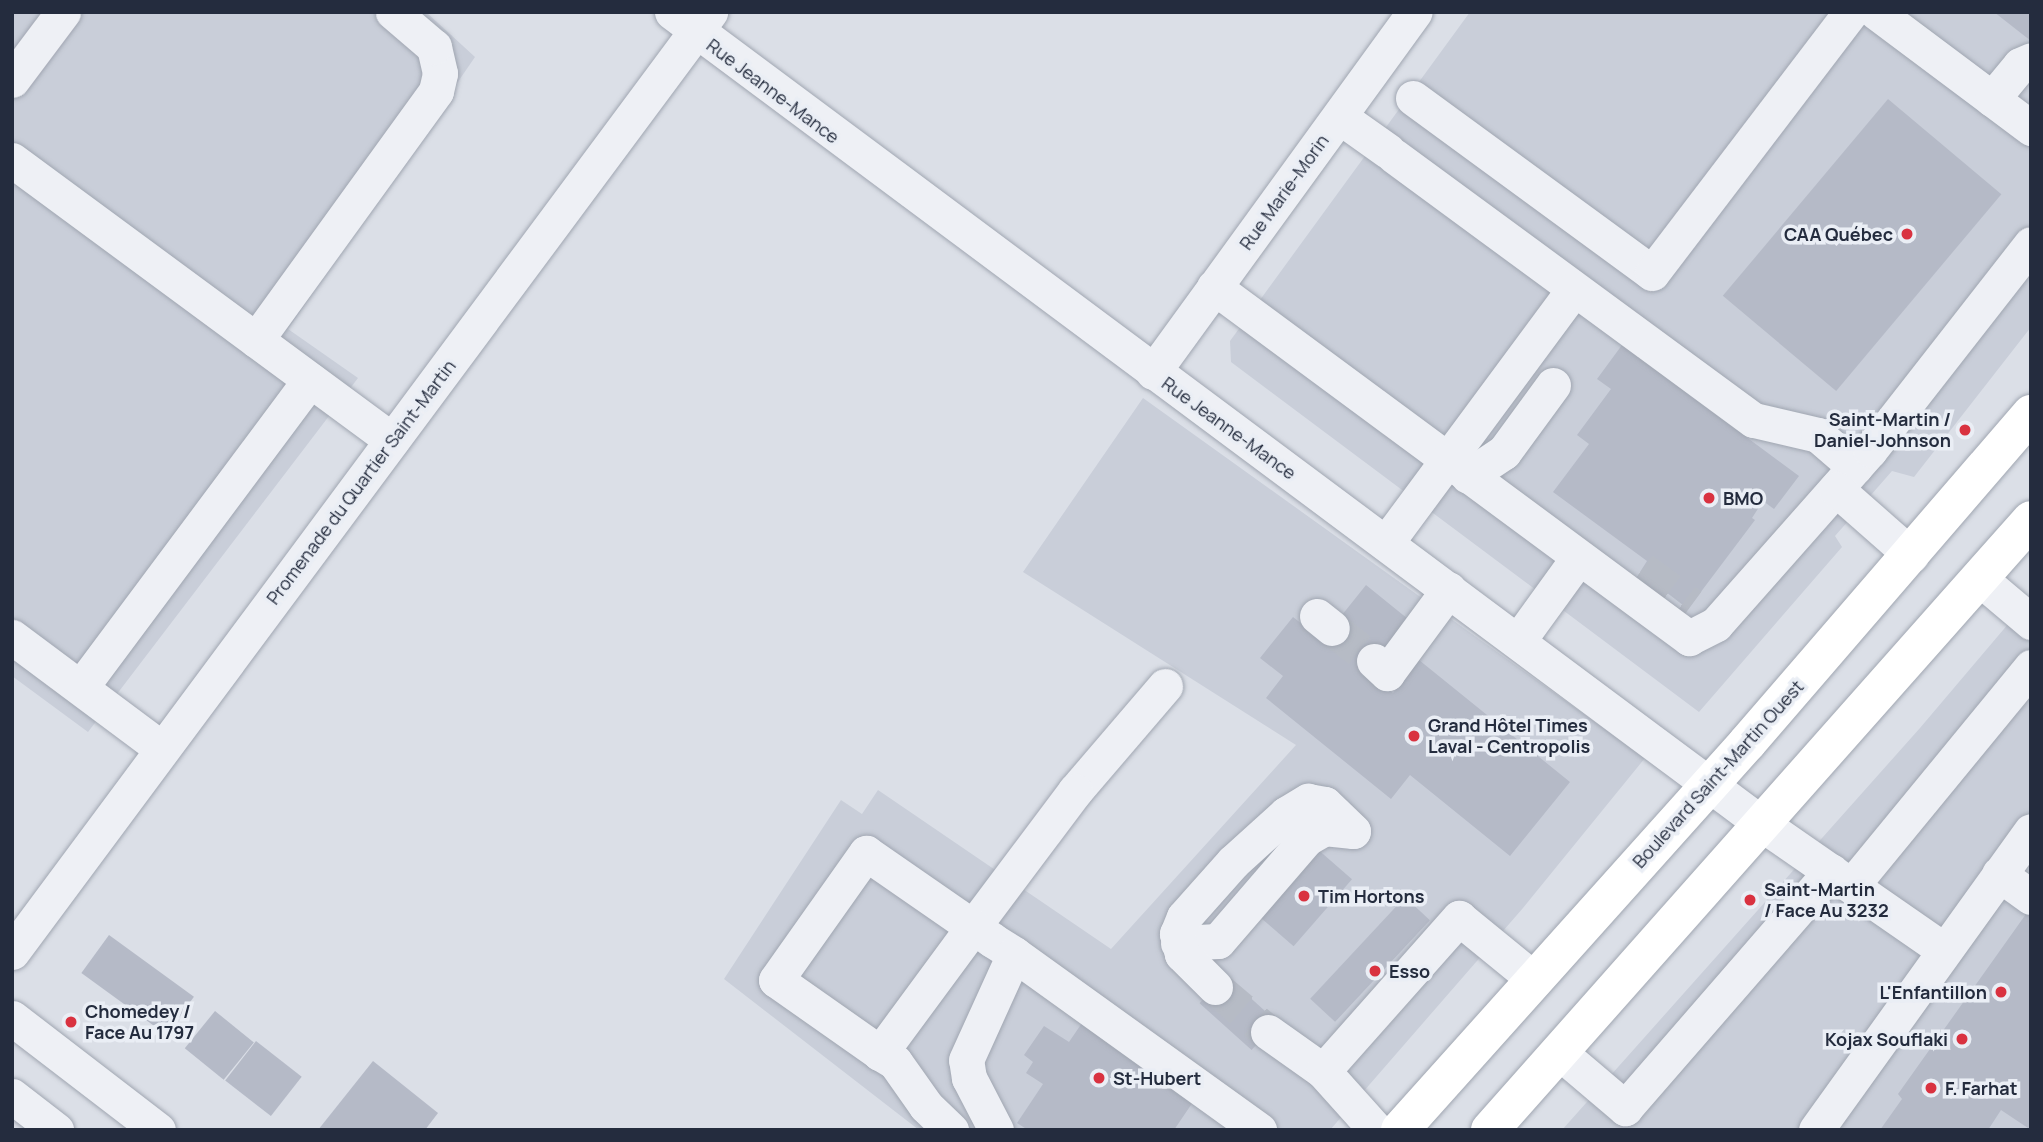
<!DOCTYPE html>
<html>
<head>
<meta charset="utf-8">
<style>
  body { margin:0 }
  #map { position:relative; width:2043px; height:1142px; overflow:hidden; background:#dbdfe7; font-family:Manrope,sans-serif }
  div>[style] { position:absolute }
  .built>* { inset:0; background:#c9ced9 }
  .building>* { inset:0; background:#b5bac7; transform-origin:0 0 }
  .minor-tunnel>* { height:35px; margin-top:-17.5px; transform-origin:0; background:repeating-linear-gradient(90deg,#b6bbc5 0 35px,transparent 0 53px) }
  .roads { filter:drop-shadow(0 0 2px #a0a6b1) drop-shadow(0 0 2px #a0a6b1) }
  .minor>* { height:35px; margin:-17.5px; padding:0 17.5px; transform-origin:17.5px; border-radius:17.5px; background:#eef0f5 }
  .major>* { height:38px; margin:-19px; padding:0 19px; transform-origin:19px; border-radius:19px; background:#fff }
  .dots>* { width:19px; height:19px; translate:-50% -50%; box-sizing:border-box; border:4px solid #eaeef5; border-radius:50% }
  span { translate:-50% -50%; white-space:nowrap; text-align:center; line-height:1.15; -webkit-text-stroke:7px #eaeef5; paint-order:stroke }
  .street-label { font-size:18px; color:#242c3e }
  .poi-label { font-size:18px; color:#242c3e; font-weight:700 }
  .right { translate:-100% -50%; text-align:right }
  .left { translate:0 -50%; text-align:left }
  .frame { position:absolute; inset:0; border:14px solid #242c3e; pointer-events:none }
</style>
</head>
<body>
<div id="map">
  <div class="built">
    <div style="clip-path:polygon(12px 12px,426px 12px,475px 57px,288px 329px,358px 378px,88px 732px,12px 676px)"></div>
    <div style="clip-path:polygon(1470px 12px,2031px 12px,2031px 327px,1914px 477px,1892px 471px,1835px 536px,1842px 547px,1699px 712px,1231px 362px,1230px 341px)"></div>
    <div style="clip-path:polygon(1143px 398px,1645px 758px,1523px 908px,1330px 1130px,919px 1130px,724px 979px,841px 800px,862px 814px,878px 790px,1111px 949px,1296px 745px,1023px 572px)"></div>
    <div style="clip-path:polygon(2031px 597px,2031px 1130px,1562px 1130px,1920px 728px)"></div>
  </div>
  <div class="building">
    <div style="clip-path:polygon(1994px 12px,2031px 12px,2031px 41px)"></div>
    <div style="left:1888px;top:99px;width:148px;height:257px;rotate:40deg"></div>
    <div style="clip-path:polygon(1622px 345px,1799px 476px,1774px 509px,1763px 501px,1752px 518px,1755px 520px,1688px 609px,1640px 572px,1647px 561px,1553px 492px,1589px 444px,1577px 435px,1611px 389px,1597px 379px)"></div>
    <div style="clip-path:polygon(1366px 585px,1408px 619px,1366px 671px,1393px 693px,1419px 660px,1570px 782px,1510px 856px,1410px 775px,1391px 799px,1266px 698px,1283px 676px,1260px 658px,1293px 617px,1322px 640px)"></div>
    <div style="left:1315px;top:847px;width:49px;height:89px;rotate:41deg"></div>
    <div style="left:1405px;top:897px;width:34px;height:139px;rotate:43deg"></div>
    <div style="clip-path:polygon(2031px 907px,2031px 1130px,2001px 1110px,1988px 1130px,1880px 1130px,1902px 1099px,1898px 1094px)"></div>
    <div style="left:109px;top:935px;width:105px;height:47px;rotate:36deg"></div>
    <div style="left:1225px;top:975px;width:70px;height:38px;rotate:42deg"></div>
    <div style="left:215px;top:1011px;width:50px;height:48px;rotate:39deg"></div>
    <div style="clip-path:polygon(1082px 1023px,1195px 1099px,1174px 1130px,1028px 1130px,1017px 1123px,1043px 1084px,1026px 1073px,1033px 1062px,1024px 1055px,1044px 1026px,1069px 1042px)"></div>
    <div style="left:256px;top:1041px;width:58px;height:50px;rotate:38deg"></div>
    <div style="clip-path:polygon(373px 1061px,438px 1113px,425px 1130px,318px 1130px)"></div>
  </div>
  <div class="minor-tunnel">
    <div style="left:1642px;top:569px;width:61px;rotate:36.3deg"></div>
    <div style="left:1332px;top:628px;width:53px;rotate:38.2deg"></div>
    <div style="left:1215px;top:987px;width:70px;rotate:40.3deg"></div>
  </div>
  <div class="roads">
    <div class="minor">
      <div style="left:672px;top:12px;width:1359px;rotate:36.68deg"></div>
      <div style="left:1762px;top:824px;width:221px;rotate:34.7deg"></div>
      <div style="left:1876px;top:12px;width:194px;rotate:36.8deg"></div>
      <div style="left:12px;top:80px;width:85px;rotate:-53.1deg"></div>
      <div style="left:1413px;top:98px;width:296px;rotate:36.2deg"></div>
      <div style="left:1652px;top:273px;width:328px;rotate:-52.7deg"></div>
      <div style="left:1992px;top:99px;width:44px;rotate:-50.5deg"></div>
      <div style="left:2020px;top:65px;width:12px;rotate:-24deg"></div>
      <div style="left:1340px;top:117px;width:59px;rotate:35.3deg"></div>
      <div style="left:1394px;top:156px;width:446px;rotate:36.3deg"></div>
      <div style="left:1754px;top:420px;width:66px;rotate:13.2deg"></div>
      <div style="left:1818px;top:435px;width:49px;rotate:40.9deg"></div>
      <div style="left:12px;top:160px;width:472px;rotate:36.4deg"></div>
      <div style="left:1214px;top:287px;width:591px;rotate:36.46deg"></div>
      <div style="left:1689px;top:638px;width:30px;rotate:-27deg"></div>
      <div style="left:1716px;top:624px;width:232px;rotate:-48.5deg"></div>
      <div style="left:1870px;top:450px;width:261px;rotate:-52deg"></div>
      <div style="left:256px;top:340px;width:307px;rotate:-54.1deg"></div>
      <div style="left:436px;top:91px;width:18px;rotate:-77deg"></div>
      <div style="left:440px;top:73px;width:27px;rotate:-103deg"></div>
      <div style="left:434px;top:47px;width:54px;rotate:-139.5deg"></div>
      <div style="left:1153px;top:372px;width:445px;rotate:-54deg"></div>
      <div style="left:1468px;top:476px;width:43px;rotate:-33.7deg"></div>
      <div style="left:1504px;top:452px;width:83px;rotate:-53.8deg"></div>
      <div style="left:1836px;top:489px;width:100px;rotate:41.3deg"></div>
      <div style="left:1386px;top:543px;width:315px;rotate:-53.5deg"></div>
      <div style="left:1980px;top:579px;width:67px;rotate:40.1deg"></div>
      <div style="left:1317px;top:616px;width:19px;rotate:39deg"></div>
      <div style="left:12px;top:637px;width:187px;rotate:36.7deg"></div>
      <div style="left:1518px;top:641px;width:102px;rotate:-54.1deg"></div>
      <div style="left:1374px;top:661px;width:18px;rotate:43deg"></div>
      <div style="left:1387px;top:673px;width:104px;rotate:-53.6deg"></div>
      <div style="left:1165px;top:686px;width:138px;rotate:130.6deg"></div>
      <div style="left:1075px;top:791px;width:170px;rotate:126.9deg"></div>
      <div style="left:973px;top:927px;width:157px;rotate:126.4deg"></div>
      <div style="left:880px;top:1053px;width:127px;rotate:-144.9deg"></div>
      <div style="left:776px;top:980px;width:156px;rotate:-54.7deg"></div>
      <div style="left:866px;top:853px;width:130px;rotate:34.7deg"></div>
      <div style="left:973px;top:927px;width:23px;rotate:34deg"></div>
      <div style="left:992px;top:940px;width:26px;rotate:32deg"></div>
      <div style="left:1014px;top:954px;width:302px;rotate:35.7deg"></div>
      <div style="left:81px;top:687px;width:383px;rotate:-53.3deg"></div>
      <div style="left:1999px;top:874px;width:39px;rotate:36deg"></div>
      <div style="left:1852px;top:885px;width:282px;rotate:-50.6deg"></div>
      <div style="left:1178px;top:943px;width:40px;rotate:-2.9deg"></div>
      <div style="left:1218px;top:941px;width:136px;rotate:-49.2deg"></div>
      <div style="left:1307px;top:838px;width:20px;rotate:-30deg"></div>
      <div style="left:1324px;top:828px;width:29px;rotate:6deg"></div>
      <div style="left:12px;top:952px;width:1171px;rotate:-53.4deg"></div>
      <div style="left:1215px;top:987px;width:47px;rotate:-135deg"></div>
      <div style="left:1182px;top:954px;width:21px;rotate:-104deg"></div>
      <div style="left:1177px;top:934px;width:18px;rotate:-68deg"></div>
      <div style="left:1184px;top:917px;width:74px;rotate:-48.3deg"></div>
      <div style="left:1233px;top:862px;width:72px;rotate:-42.2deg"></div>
      <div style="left:1286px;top:814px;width:26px;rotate:-31deg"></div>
      <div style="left:1308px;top:801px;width:17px;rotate:10deg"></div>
      <div style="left:1325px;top:804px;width:39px;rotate:44deg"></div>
      <div style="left:12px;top:1018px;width:184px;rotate:37.5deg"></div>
      <div style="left:1268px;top:1032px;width:67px;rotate:35.3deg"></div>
      <div style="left:1559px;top:1052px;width:87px;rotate:40.3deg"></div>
      <div style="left:1625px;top:1108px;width:314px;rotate:-49deg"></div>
      <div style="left:880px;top:1053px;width:17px;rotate:31deg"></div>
      <div style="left:895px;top:1062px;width:54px;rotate:54.8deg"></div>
      <div style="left:926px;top:1106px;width:35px;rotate:44deg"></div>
      <div style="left:12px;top:1096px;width:56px;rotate:37.7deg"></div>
      <div style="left:996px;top:1130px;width:59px;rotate:-117.4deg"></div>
      <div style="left:969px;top:1078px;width:18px;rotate:-99deg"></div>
      <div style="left:966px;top:1060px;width:116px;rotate:-65.6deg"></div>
      <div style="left:1376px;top:1130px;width:79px;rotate:-131.9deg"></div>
      <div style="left:1323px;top:1071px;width:205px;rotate:-48.4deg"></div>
      <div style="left:1459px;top:918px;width:98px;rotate:39.2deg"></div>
      <div style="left:1816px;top:1130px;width:368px;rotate:-54.3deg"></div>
    </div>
    <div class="major">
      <div style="left:1400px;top:1130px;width:520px;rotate:-48.12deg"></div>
      <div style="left:1747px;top:743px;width:435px;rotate:-49.2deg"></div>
      <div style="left:1490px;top:1130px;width:815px;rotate:-48.43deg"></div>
    </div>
  </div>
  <div class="dots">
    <div style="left:1907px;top:234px;background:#d93240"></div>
    <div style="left:1965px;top:430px;background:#d93240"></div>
    <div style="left:1709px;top:498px;background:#d93240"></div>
    <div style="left:1414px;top:736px;background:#d93240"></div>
    <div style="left:1304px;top:896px;background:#d93240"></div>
    <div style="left:1750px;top:900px;background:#d93240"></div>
    <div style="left:1375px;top:971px;background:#d93240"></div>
    <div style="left:2001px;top:992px;background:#d93240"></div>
    <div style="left:71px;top:1022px;background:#d93240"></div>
    <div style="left:1962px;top:1039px;background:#d93240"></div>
    <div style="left:1099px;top:1078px;background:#d93240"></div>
    <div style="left:1931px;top:1088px;background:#d93240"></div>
  </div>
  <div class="street-label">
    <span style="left:773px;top:91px;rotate:37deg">Rue Jeanne-Mance</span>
    <span style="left:1284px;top:192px;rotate:-54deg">Rue Marie-Morin</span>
    <span style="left:1229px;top:428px;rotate:36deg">Rue Jeanne-Mance</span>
    <span style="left:361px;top:482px;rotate:-53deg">Promenade du Quartier Saint-Martin</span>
    <span style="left:1718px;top:774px;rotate:-48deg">Boulevard Saint-Martin Ouest</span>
  </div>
  <div class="poi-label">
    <span class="right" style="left:1893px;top:234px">CAA Québec</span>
    <span class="right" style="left:1951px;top:430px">Saint-Martin /<br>Daniel-Johnson</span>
    <span class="left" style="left:1723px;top:498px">BMO</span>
    <span class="left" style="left:1428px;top:736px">Grand Hôtel Times<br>Laval - Centropolis</span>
    <span class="left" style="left:1764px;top:900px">Saint-Martin<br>/ Face Au 3232</span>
    <span class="left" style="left:1318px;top:896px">Tim Hortons</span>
    <span class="left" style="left:1389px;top:971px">Esso</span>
    <span class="right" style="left:1987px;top:992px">L'Enfantillon</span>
    <span class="left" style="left:85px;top:1022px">Chomedey /<br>Face Au 1797</span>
    <span class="right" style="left:1948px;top:1039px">Kojax Souflaki</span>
    <span class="left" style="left:1113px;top:1078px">St-Hubert</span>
    <span class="left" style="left:1945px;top:1088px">F. Farhat</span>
  </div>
  <div class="frame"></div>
</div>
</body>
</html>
